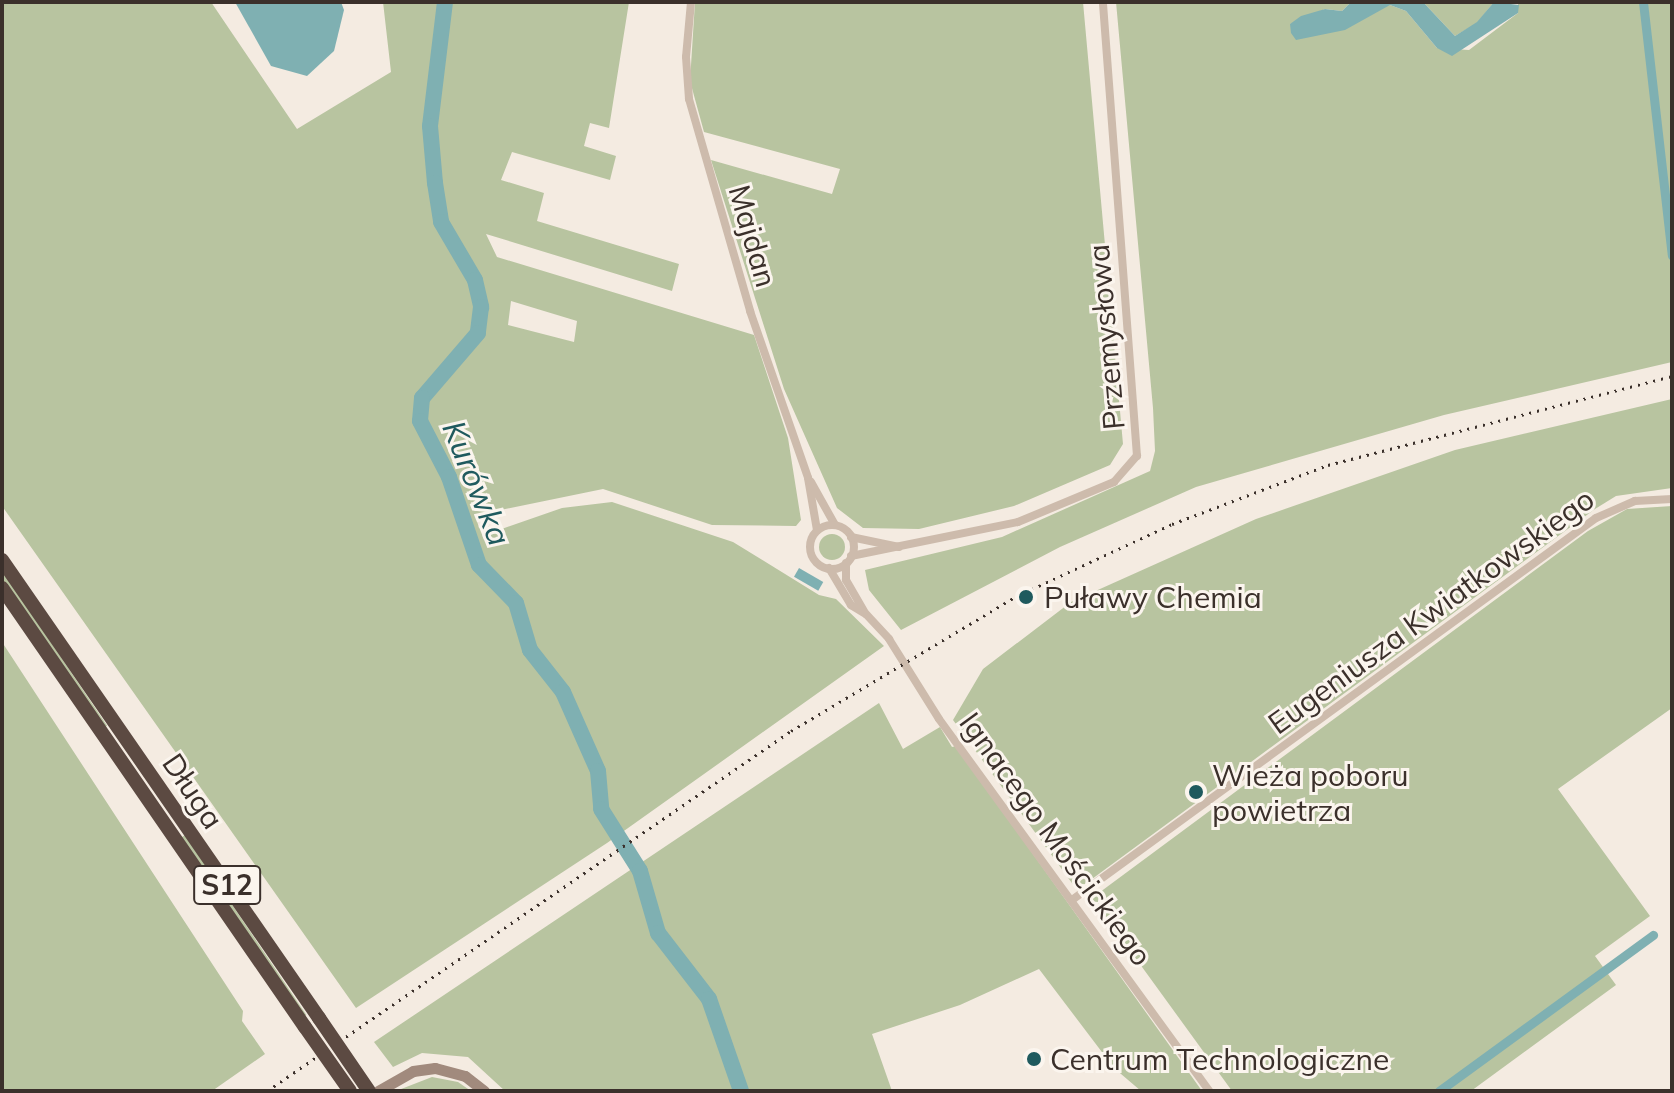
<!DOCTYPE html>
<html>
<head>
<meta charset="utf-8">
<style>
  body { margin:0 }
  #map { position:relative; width:1674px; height:1093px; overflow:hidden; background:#f4ebe1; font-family:Mulish,sans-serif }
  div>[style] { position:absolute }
  .green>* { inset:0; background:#b8c4a0; transform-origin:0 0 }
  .round { border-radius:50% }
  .water>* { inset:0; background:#7fb0b2; transform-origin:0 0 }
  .canal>* { height:9px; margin:-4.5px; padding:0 4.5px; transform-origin:4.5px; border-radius:4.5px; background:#7fb0b2 }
  .river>* { height:16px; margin:-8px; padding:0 8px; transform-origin:8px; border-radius:8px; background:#7fb0b2 }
  .street>* { height:8px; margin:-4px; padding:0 4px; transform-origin:4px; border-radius:4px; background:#cdbbac }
  .street>.ring { margin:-4px; padding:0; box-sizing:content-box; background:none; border:8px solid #cdbbac; border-radius:50% }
  .secondary>* { height:11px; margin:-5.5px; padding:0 5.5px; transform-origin:5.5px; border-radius:5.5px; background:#a18a7d }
  .highway>* { height:14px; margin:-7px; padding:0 7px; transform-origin:7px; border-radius:7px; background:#5c4a42 }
  .rail>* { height:3px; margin-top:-1.5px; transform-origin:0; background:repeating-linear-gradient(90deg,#3b302b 0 2px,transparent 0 8px) }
  .highway-bridge>* { height:14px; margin:-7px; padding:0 7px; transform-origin:7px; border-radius:7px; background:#5c4a42 }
  .dots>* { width:22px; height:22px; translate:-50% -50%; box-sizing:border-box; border:4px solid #fbf5ee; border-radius:50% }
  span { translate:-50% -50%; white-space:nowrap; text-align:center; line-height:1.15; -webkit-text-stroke:6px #fbf5ee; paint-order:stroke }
  .shield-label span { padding:2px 6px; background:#fbf5ee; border:2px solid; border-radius:6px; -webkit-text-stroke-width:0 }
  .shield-label { font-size:28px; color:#3b302b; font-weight:700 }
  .street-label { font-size:30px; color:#3b302b }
  .poi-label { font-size:30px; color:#3b302b }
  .left { translate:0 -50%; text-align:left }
  .water-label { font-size:32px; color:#1f5a5e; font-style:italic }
  .frame { position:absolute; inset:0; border:4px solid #3b302b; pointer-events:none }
</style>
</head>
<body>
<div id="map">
  <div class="green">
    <div style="clip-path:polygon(evenodd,2px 2px,211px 2px,297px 129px,391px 72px,383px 2px,629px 2px,609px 128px,590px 123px,584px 146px,616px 156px,610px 180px,512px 152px,501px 180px,544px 193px,537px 221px,679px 264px,672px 291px,486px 234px,497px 257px,754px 335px,788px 438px,801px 520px,796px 526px,712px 525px,603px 489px,486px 513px,477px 521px,479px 528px,492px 526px,496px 531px,562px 508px,612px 502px,733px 542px,819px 595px,836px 599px,884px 646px,607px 843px,356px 1008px,2px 506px,2px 2px,511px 301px,577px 321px,574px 342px,508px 325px,511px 301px)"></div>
    <div style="clip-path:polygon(695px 2px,1083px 2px,1123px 444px,1110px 465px,1014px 506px,919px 529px,863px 528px,837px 508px,784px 389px,711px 160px,832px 194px,840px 169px,704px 132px,690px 81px)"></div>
    <div style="clip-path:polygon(1116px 2px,1351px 2px,1342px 11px,1325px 9px,1290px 24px,1390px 5px,1406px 11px,1437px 48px,1469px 50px,1518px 13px,1518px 2px,1672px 2px,1672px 362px,1444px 415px,1196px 487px,1060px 547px,901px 630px,869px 590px,865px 570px,1002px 537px,1150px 471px,1155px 451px,1153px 408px)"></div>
    <div style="clip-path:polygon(1423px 2px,1494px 2px,1477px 23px,1455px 36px)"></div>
    <div style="clip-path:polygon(1672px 399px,1672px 488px,1616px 496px,1595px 509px,1077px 890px,953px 720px,983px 669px,1071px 602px,1256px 519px,1455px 450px)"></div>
    <div style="clip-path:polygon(1672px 506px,1672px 708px,1558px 789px,1650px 916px,1595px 956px,1616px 985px,1471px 1091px,1232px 1091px,1092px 898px,1588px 531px,1627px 509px)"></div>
    <div class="round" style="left:819px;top:534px;width:26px;height:26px"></div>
    <div style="left:2px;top:570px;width:188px;height:7px;rotate:56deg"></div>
    <div style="clip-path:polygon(2px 642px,243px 1011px,242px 1021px,265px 1054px,212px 1091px,2px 1091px)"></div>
    <div style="clip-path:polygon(879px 703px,903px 749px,940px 727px,952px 747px,956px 746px,1202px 1091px,1141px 1091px,1114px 1068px,1039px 969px,960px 1005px,872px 1034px,892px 1091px,505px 1091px,468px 1057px,422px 1053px,393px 1067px,374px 1042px)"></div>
    <div style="left:185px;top:835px;width:217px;height:4px;rotate:56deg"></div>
    <div style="clip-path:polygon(432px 1077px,458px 1082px,471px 1091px,396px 1091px)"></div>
  </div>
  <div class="water">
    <div style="clip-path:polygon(235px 2px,341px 2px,344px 10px,334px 51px,307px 76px,271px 66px)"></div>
    <div style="clip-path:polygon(1351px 2px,1423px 2px,1455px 36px,1477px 22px,1494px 2px,1519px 5px,1518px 13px,1452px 56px,1437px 48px,1406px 11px,1390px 5px,1345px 30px,1296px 40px,1291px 33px,1290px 24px,1301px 16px,1325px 9px,1342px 11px)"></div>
    <div style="left:799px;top:568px;width:28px;height:10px;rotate:30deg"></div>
  </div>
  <div class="canal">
    <div style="left:1643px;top:2px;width:255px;rotate:83.5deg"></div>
    <div style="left:1439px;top:1091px;width:265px;rotate:-36.1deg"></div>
  </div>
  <div class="river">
    <div style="left:445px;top:2px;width:125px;rotate:96.9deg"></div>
    <div style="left:430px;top:126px;width:57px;rotate:85deg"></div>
    <div style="left:435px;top:183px;width:39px;rotate:81deg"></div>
    <div style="left:441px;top:222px;width:67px;rotate:59.6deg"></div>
    <div style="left:475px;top:280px;width:28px;rotate:77deg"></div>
    <div style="left:481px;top:307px;width:26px;rotate:97deg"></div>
    <div style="left:478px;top:333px;width:86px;rotate:130.7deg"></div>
    <div style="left:422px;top:398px;width:23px;rotate:95deg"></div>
    <div style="left:420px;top:421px;width:63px;rotate:62.6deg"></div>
    <div style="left:449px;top:477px;width:93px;rotate:71.2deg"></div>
    <div style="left:479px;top:565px;width:53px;rotate:45.8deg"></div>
    <div style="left:516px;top:603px;width:49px;rotate:73.4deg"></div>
    <div style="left:530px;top:650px;width:53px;rotate:51.8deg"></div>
    <div style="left:563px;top:692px;width:86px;rotate:66.1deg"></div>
    <div style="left:598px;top:771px;width:38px;rotate:85deg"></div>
    <div style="left:601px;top:809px;width:73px;rotate:57.8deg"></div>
    <div style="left:640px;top:871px;width:65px;rotate:73.8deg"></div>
    <div style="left:658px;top:933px;width:83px;rotate:52.3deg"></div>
    <div style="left:709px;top:999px;width:97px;rotate:70.8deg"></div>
  </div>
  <div class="street">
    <div style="left:691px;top:2px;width:55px;rotate:95.2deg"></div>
    <div style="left:686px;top:57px;width:42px;rotate:85.9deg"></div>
    <div style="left:689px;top:99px;width:221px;rotate:73.9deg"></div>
    <div style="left:750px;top:311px;width:177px;rotate:70.8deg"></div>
    <div style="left:808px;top:478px;width:53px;rotate:80.2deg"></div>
    <div style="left:811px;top:482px;width:49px;rotate:60.8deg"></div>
    <div class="ring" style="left:810px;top:525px;width:36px;height:36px"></div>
    <div style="left:851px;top:537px;width:49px;rotate:11.8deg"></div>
    <div style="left:851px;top:556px;width:170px;rotate:-11.5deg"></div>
    <div style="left:1018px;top:522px;width:104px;rotate:-22.6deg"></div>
    <div style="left:1114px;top:482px;width:35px;rotate:-49deg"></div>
    <div style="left:1137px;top:456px;width:455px;rotate:-94.3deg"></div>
    <div style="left:846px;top:563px;width:17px;rotate:90deg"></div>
    <div style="left:846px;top:580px;width:39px;rotate:60deg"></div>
    <div style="left:866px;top:614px;width:34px;rotate:47deg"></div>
    <div style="left:889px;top:639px;width:94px;rotate:58deg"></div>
    <div style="left:939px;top:719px;width:460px;rotate:54deg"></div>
    <div style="left:829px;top:568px;width:43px;rotate:59.3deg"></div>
    <div style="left:851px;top:605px;width:15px;rotate:32deg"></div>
    <div style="left:1072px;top:900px;width:648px;rotate:-36.09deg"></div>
    <div style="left:1596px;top:518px;width:43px;rotate:-23.6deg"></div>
    <div style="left:1635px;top:501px;width:37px;rotate:-3deg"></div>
  </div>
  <div class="secondary">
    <div style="left:378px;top:1091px;width:40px;rotate:-29.7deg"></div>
    <div style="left:413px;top:1071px;width:22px;rotate:-8deg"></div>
    <div style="left:435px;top:1068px;width:31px;rotate:15deg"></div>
    <div style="left:465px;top:1076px;width:24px;rotate:38deg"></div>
  </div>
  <div class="highway">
    <div style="left:2px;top:560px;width:557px;rotate:55.31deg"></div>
    <div style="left:2px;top:588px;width:533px;rotate:55.39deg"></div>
  </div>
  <div class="rail">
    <div style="left:267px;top:1091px;width:636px;rotate:-34.49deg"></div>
    <div style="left:791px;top:731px;width:263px;rotate:-30.9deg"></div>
    <div style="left:1017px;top:596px;width:171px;rotate:-24.9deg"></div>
    <div style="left:1172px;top:524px;width:167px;rotate:-20.7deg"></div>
    <div style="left:1328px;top:465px;width:355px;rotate:-14.5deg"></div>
  </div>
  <div class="highway-bridge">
    <div style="left:319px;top:1018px;width:88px;rotate:55.6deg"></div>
    <div style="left:305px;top:1027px;width:78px;rotate:54.9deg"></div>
  </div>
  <div class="dots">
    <div style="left:1026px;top:597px;background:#1f5a5e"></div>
    <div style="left:1196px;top:792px;background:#1f5a5e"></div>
    <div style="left:1034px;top:1059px;background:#1f5a5e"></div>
  </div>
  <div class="shield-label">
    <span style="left:227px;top:885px">S12</span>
  </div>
  <div class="street-label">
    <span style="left:753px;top:236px;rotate:74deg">Majdan</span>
    <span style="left:1106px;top:337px;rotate:-95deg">Przemysłowa</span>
    <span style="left:1431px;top:611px;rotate:-36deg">Eugeniusza Kwiatkowskiego</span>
    <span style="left:193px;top:791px;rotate:56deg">Długa</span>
    <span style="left:1056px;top:839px;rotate:54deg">Ignacego Mościckiego</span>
  </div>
  <div class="poi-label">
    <span class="left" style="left:1044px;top:597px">Puławy Chemia</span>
    <span class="left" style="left:1212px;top:792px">Wieża poboru<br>powietrza</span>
    <span class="left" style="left:1050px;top:1059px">Centrum Technologiczne</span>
  </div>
  <div class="water-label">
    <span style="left:477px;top:483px;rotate:68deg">Kurówka</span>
  </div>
  <div class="frame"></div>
</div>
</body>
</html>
